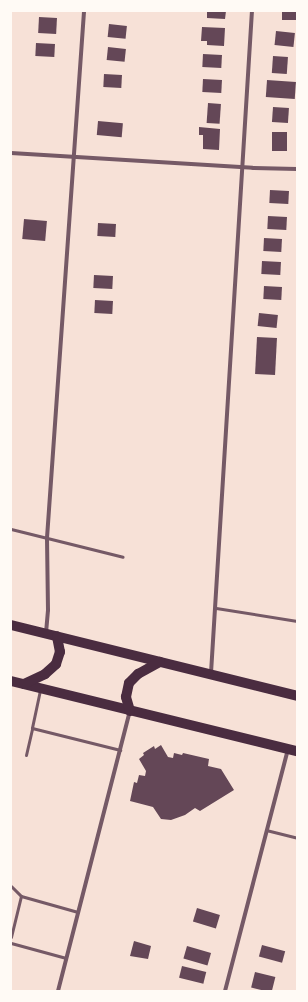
<!DOCTYPE html>
<html>
<head>
<meta charset="utf-8">
<style>
  body { margin:0 }
  #map { position:relative; width:308px; height:1002px; overflow:hidden; background:#f7e1d7; font-family:"IBM Plex Sans",sans-serif }
  div>[style] { position:absolute }
  .building>* { inset:0; background:#644757; transform-origin:0 0 }
  .service>* { height:3px; margin:-1.5px; padding:0 1.5px; transform-origin:1.5px; border-radius:1.5px; background:#755966 }
  .minor>* { height:4px; margin:-2px; padding:0 2px; transform-origin:2px; border-radius:2px; background:#755966 }
  .primary>* { height:10px; margin:-5px; padding:0 5px; transform-origin:5px; border-radius:5px; background:#4a2c40 }
  span { translate:-50% -50%; white-space:nowrap; text-align:center; line-height:1.15; -webkit-text-stroke:3.5px #fffaf5; paint-order:stroke }
  .frame { position:absolute; inset:0; border:12px solid #fffaf5; pointer-events:none }
</style>
</head>
<body>
<div id="map">
  <div class="building">
    <div style="clip-path:polygon(207px 11px,226px 11px,225px 19px,207px 18px)"></div>
    <div style="left:282px;top:11px;width:15px;height:9px"></div>
    <div style="left:39px;top:17px;width:18px;height:16px;rotate:3deg"></div>
    <div style="left:109px;top:24px;width:18px;height:13px;rotate:6deg"></div>
    <div style="clip-path:polygon(202px 27px,225px 28px,224px 46px,207px 45px,207px 41px,201px 41px)"></div>
    <div style="left:276px;top:31px;width:19px;height:14px;rotate:6deg"></div>
    <div style="left:36px;top:43px;width:19px;height:13px;rotate:3deg"></div>
    <div style="left:108px;top:47px;width:18px;height:13px;rotate:6deg"></div>
    <div style="left:203px;top:54px;width:19px;height:13px;rotate:3deg"></div>
    <div style="left:273px;top:56px;width:15px;height:17px;rotate:4deg"></div>
    <div style="left:104px;top:74px;width:18px;height:13px;rotate:3deg"></div>
    <div style="left:203px;top:79px;width:19px;height:13px;rotate:3deg"></div>
    <div style="left:267px;top:80px;width:29px;height:17px;rotate:4deg"></div>
    <div style="left:208px;top:103px;width:13px;height:20px;rotate:4deg"></div>
    <div style="left:273px;top:107px;width:16px;height:15px;rotate:4deg"></div>
    <div style="left:98px;top:121px;width:25px;height:14px;rotate:5deg"></div>
    <div style="clip-path:polygon(199px 127px,220px 129px,219px 150px,203px 149px,203px 135px,199px 135px)"></div>
    <div style="left:272px;top:132px;width:15px;height:19px"></div>
    <div style="left:270px;top:190px;width:19px;height:13px;rotate:3deg"></div>
    <div style="left:268px;top:216px;width:19px;height:13px;rotate:3deg"></div>
    <div style="left:24px;top:219px;width:23px;height:20px;rotate:5deg"></div>
    <div style="left:98px;top:223px;width:18px;height:13px;rotate:3deg"></div>
    <div style="left:264px;top:238px;width:18px;height:13px;rotate:3deg"></div>
    <div style="left:262px;top:261px;width:19px;height:13px;rotate:3deg"></div>
    <div style="left:94px;top:275px;width:19px;height:13px;rotate:3deg"></div>
    <div style="left:264px;top:286px;width:18px;height:13px;rotate:3deg"></div>
    <div style="left:95px;top:300px;width:18px;height:13px;rotate:3deg"></div>
    <div style="left:259px;top:313px;width:19px;height:13px;rotate:6deg"></div>
    <div style="left:257px;top:337px;width:20px;height:37px;rotate:3deg"></div>
    <div style="clip-path:polygon(161px 745px,168px 757px,173px 758px,174px 753px,182px 755px,183px 753px,209px 759px,208px 766px,221px 769px,234px 790px,200px 811px,195px 808px,185px 815px,171px 820px,161px 819px,153px 807px,130px 801px,134px 782px,137px 783px,139px 775px,145px 776px,146px 771px,139px 759px,144px 755px,143px 753px,154px 746px,155px 749px)"></div>
    <div style="left:197px;top:908px;width:24px;height:14px;rotate:17deg"></div>
    <div style="clip-path:polygon(134px 941px,151px 946px,148px 959px,130px 956px)"></div>
    <div style="left:262px;top:945px;width:24px;height:12px;rotate:15deg"></div>
    <div style="left:187px;top:946px;width:25px;height:13px;rotate:16deg"></div>
    <div style="left:182px;top:966px;width:25px;height:12px;rotate:14deg"></div>
    <div style="left:255px;top:972px;width:21px;height:16px;rotate:14deg"></div>
  </div>
  <div class="service">
    <div style="left:11px;top:529px;width:115px;rotate:14deg"></div>
    <div style="left:216px;top:608px;width:82px;rotate:9.1deg"></div>
    <div style="left:40px;top:690px;width:39px;rotate:102deg"></div>
    <div style="left:32px;top:728px;width:91px;rotate:14deg"></div>
    <div style="left:26px;top:755px;width:28px;rotate:-77deg"></div>
    <div style="left:266px;top:830px;width:32px;rotate:14deg"></div>
    <div style="left:11px;top:886px;width:14px;rotate:45deg"></div>
    <div style="left:21px;top:896px;width:59px;rotate:15.7deg"></div>
    <div style="left:11px;top:937px;width:42px;rotate:-76.3deg"></div>
    <div style="left:11px;top:943px;width:57px;rotate:15.3deg"></div>
  </div>
  <div class="minor">
    <div style="left:11px;top:153px;width:242px;rotate:3.5deg"></div>
    <div style="left:253px;top:168px;width:44px;rotate:1.3deg"></div>
    <div style="left:46px;top:633px;width:23px;rotate:-85deg"></div>
    <div style="left:48px;top:610px;width:72px;rotate:-90.8deg"></div>
    <div style="left:47px;top:538px;width:528px;rotate:-85.98deg"></div>
    <div style="left:211px;top:673px;width:663px;rotate:-86.46deg"></div>
    <div style="left:58px;top:991px;width:289px;rotate:-75.6deg"></div>
    <div style="left:225px;top:991px;width:249px;rotate:-75.4deg"></div>
  </div>
  <div class="primary">
    <div style="left:11px;top:625px;width:295px;rotate:13.9deg"></div>
    <div style="left:11px;top:681px;width:294px;rotate:13.8deg"></div>
    <div style="left:24px;top:684px;width:23px;rotate:-25deg"></div>
    <div style="left:45px;top:674px;width:15px;rotate:-42deg"></div>
    <div style="left:56px;top:664px;width:13px;rotate:-72deg"></div>
    <div style="left:60px;top:652px;width:16px;rotate:-101deg"></div>
    <div style="left:130px;top:711px;width:15px;rotate:-106deg"></div>
    <div style="left:126px;top:697px;width:14px;rotate:-78deg"></div>
    <div style="left:129px;top:683px;width:13px;rotate:-45deg"></div>
    <div style="left:138px;top:674px;width:25px;rotate:-29deg"></div>
  </div>
  <div class="frame"></div>
</div>
</body>
</html>
